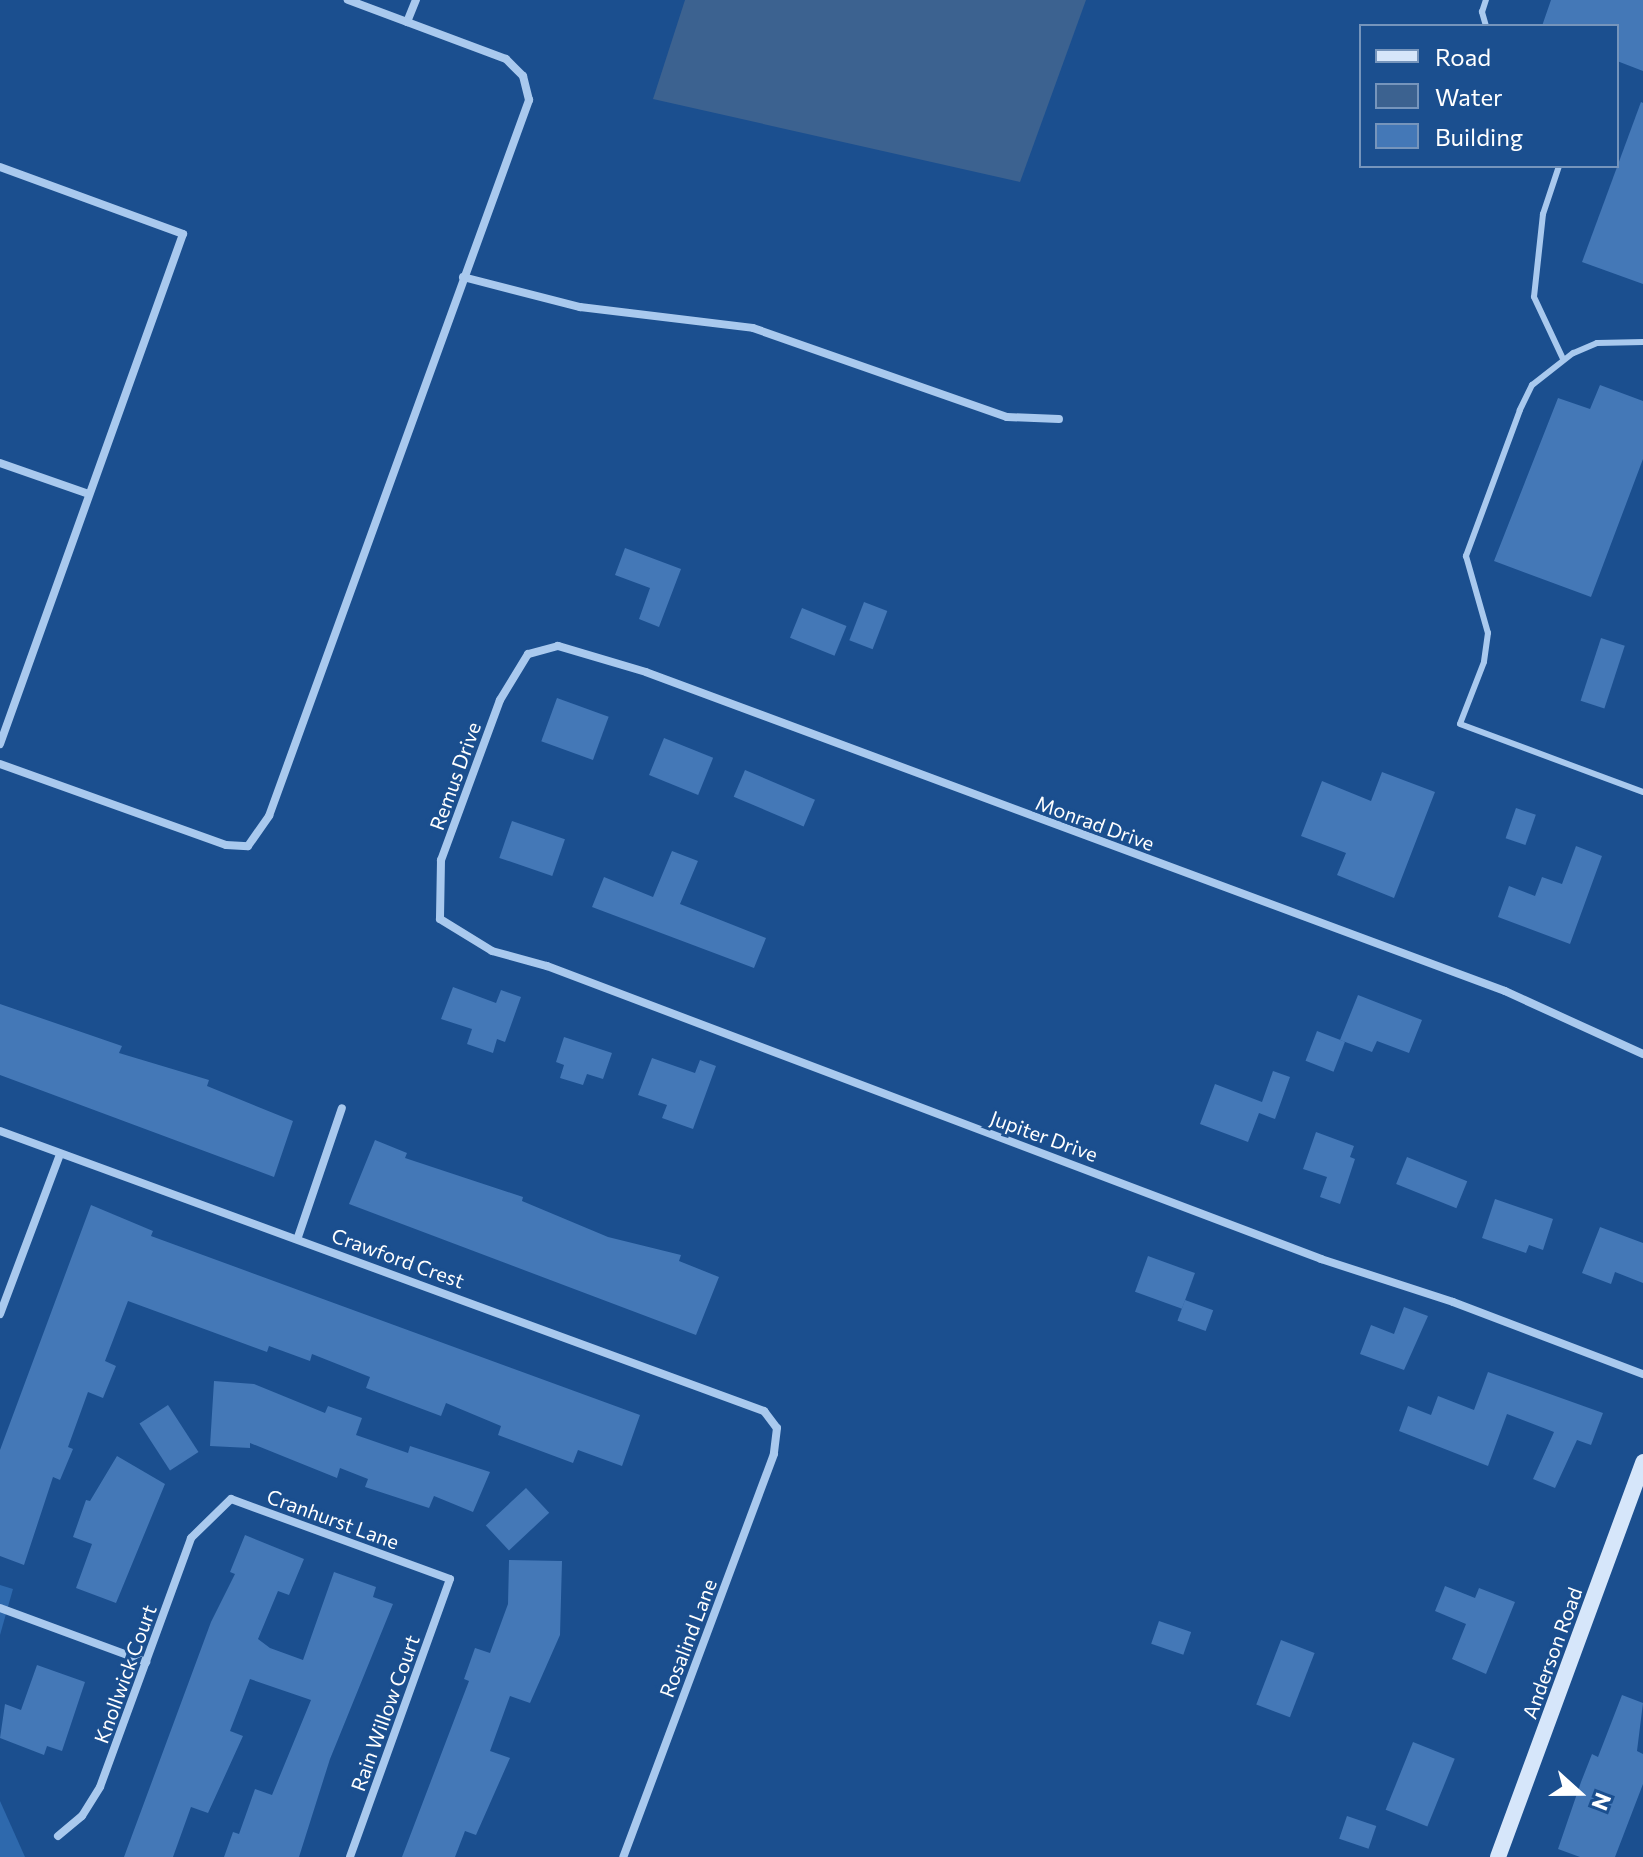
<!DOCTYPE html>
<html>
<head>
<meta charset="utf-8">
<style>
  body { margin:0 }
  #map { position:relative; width:1643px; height:1857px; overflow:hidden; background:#1b4f8f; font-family:Commissioner,sans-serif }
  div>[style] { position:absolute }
  .green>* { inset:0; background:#2e69ad }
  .water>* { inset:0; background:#3c6290 }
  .building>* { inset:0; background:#4478b7; transform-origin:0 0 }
  .lane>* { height:6px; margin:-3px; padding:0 3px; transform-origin:3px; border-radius:3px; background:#a9c9ee }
  .street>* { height:8px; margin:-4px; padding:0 4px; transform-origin:4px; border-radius:4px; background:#a9c9ee }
  .secondary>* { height:16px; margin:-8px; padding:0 8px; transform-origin:8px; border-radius:8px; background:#d6e6fa }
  span { translate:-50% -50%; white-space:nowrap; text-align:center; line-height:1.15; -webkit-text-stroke:6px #1b4f8f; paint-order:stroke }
  .street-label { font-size:20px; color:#fff }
  .legend { position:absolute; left:1359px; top:24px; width:260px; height:144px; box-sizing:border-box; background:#1b4f8f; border:2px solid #7695bc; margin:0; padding:10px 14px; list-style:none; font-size:24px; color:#fff }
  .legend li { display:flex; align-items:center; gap:16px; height:40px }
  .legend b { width:40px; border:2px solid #7695bc }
  .north { position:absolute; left:1539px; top:1753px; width:80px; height:80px; -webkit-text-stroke:6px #1b4f8f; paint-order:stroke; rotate:111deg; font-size:22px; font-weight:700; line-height:32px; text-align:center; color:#fff }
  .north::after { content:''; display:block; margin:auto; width:28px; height:36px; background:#fff; clip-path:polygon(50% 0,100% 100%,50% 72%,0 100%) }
</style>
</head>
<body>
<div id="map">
  <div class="green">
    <div style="clip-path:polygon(0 1585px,13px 1589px,0 1635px)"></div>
    <div style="clip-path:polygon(0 1801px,25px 1857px,0 1857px)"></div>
  </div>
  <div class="water">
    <div style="clip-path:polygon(685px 0,1086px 0,1020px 182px,653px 99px)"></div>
  </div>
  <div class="building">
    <div style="clip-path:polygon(1551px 0,1643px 0,1643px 71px,1617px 61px,1617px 26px,1542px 26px)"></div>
    <div style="clip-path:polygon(1641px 102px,1643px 103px,1643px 284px,1582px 262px)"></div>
    <div style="clip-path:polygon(1600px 385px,1643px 401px,1643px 459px,1591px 597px,1494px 561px,1558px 398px,1590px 409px)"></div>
    <div style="clip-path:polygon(625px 548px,681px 569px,659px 627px,639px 619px,650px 588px,615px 575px)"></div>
    <div style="left:864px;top:602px;width:25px;height:41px;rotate:21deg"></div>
    <div style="left:802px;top:608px;width:48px;height:32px;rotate:22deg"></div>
    <div style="left:1601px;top:638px;width:25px;height:66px;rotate:18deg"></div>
    <div style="left:557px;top:698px;width:55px;height:46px;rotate:20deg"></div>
    <div style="left:664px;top:738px;width:53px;height:40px;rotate:22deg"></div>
    <div style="left:745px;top:770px;width:76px;height:29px;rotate:23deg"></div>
    <div style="clip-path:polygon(1382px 772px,1435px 792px,1394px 898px,1337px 875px,1346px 853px,1301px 836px,1322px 781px,1371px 801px)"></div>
    <div style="left:1516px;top:808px;width:21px;height:32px;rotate:19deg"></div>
    <div style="left:512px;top:821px;width:56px;height:39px;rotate:19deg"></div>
    <div style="clip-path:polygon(1576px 846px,1602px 856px,1570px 944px,1498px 917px,1509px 886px,1535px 896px,1542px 877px,1562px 884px)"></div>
    <div style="clip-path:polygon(672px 851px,698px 861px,680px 904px,766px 938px,754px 968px,592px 907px,604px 877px,653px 897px)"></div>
    <div style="clip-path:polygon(453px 987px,496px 1003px,501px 990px,521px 997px,505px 1042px,497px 1039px,493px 1053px,467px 1044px,472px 1029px,441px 1019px)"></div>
    <div style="clip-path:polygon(1358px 995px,1422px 1020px,1409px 1053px,1377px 1041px,1372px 1052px,1340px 1040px)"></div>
    <div style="clip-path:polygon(0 1004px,122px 1046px,119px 1053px,209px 1080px,207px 1086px,293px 1121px,274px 1177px,0 1075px)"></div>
    <div style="left:1317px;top:1031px;width:30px;height:32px;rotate:21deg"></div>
    <div style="clip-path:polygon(564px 1037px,612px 1053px,603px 1079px,587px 1074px,583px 1085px,560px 1078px,564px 1065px,556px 1062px)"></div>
    <div style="clip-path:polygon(652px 1058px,695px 1073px,700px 1060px,716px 1066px,693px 1129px,662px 1118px,667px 1105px,638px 1095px)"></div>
    <div style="clip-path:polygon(1273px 1071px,1290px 1077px,1275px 1119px,1259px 1113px,1248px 1142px,1200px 1124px,1215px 1084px,1262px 1102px)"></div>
    <div style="clip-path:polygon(1316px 1132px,1354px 1146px,1350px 1157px,1355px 1159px,1340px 1204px,1320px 1197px,1327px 1177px,1303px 1169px)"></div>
    <div style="clip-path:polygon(375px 1140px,407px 1153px,405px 1158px,523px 1197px,522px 1201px,608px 1237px,681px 1255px,679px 1261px,719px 1277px,696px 1335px,349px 1204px)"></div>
    <div style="left:1407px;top:1157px;width:65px;height:29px;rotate:22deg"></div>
    <div style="clip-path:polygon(1495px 1199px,1553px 1219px,1543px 1250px,1529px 1245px,1526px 1253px,1482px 1238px)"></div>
    <div style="clip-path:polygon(91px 1205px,153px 1231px,151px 1236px,640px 1415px,622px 1466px,578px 1450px,573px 1463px,498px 1435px,501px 1426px,446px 1403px,441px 1416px,366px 1388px,370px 1377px,312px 1354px,310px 1361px,269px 1346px,267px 1352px,128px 1301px,105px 1361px,116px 1366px,103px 1398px,88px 1392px,68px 1447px,73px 1449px,60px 1480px,53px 1477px,24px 1565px,0 1556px,0 1450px)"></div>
    <div style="clip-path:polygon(1600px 1227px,1643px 1243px,1643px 1283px,1615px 1272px,1611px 1284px,1582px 1273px)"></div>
    <div style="left:1148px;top:1256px;width:50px;height:38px;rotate:20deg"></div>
    <div style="left:1185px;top:1300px;width:30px;height:22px;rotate:20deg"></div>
    <div style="clip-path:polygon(1404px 1307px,1428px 1316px,1404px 1370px,1360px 1354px,1371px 1325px,1394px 1334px)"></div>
    <div style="clip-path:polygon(1488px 1372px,1603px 1413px,1591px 1445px,1577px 1440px,1555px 1488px,1533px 1479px,1554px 1432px,1507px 1414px,1488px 1466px,1399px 1431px,1408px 1406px,1431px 1415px,1438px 1396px,1474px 1410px)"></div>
    <div style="clip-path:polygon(214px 1381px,254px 1384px,325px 1413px,328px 1406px,362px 1418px,356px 1435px,408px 1453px,410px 1446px,490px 1472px,473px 1512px,434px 1496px,429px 1508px,365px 1487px,368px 1479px,340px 1468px,337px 1478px,250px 1443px,250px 1448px,210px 1446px)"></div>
    <div style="left:168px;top:1405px;width:56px;height:34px;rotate:57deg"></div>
    <div style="clip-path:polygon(117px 1456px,165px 1484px,116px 1603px,76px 1588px,92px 1544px,73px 1537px,86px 1500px,90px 1501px)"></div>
    <div style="left:526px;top:1488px;width:34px;height:55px;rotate:47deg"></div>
    <div style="clip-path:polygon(245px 1535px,304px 1559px,289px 1595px,278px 1591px,258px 1639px,270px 1648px,303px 1660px,334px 1572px,376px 1587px,373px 1597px,393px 1604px,330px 1759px,299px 1857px,224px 1857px,233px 1832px,239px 1834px,255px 1789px,272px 1795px,311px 1700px,250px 1679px,230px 1731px,243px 1736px,208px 1813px,191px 1807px,173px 1857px,124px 1857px,211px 1622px,235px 1574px,230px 1572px)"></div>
    <div style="clip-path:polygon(509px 1560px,562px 1561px,560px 1635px,530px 1703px,510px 1696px,490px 1751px,510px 1758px,476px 1835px,465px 1831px,455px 1857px,402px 1857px,469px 1681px,464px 1679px,475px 1648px,490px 1653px,508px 1604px)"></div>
    <div style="clip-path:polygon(1445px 1586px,1475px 1598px,1479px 1588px,1515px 1602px,1486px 1674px,1452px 1659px,1466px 1624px,1435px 1611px)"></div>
    <div style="left:1159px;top:1621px;width:34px;height:24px;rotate:19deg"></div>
    <div style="left:1281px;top:1640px;width:36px;height:69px;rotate:21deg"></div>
    <div style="clip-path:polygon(37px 1665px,85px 1682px,62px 1751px,47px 1746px,44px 1755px,0 1738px,5px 1704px,21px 1710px)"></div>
    <div style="clip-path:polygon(1622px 1695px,1643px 1703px,1637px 1751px,1643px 1754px,1643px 1784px,1615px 1857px,1580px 1857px,1558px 1849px,1581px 1782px,1592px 1754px,1598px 1757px)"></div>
    <div style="left:1413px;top:1742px;width:45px;height:73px;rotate:22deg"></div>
    <div style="left:1347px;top:1816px;width:31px;height:24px;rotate:19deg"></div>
  </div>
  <div class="lane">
    <div style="left:1486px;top:26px;width:15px;rotate:-106deg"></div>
    <div style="left:1482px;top:12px;width:13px;rotate:-72deg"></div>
    <div style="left:1559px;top:166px;width:51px;rotate:108.4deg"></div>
    <div style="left:1543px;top:214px;width:83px;rotate:96.2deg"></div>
    <div style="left:1534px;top:297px;width:68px;rotate:64.9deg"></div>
    <div style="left:1643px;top:342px;width:46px;rotate:178.8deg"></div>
    <div style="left:1597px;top:343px;width:26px;rotate:157deg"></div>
    <div style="left:1573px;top:353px;width:52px;rotate:142deg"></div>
    <div style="left:1532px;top:385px;width:28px;rotate:116deg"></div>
    <div style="left:1520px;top:410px;width:156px;rotate:110.3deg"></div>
    <div style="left:1466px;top:556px;width:80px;rotate:74.1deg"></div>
    <div style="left:1488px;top:633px;width:29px;rotate:98deg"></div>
    <div style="left:1484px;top:662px;width:66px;rotate:111.2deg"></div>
    <div style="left:1460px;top:724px;width:195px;rotate:20.4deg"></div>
  </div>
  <div class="street">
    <div style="left:407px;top:22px;width:24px;rotate:-68deg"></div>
    <div style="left:0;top:167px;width:195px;rotate:20.1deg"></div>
    <div style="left:183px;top:234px;width:542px;rotate:109.74deg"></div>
    <div style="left:463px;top:277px;width:121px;rotate:14.4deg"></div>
    <div style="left:580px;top:307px;width:174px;rotate:6.9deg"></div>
    <div style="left:753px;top:328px;width:269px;rotate:19.3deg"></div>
    <div style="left:1007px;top:417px;width:52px;rotate:2.2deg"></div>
    <div style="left:0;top:463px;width:94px;rotate:19.2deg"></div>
    <div style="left:0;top:764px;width:240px;rotate:19.7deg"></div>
    <div style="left:226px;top:845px;width:22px;rotate:3deg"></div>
    <div style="left:248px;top:846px;width:37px;rotate:-55deg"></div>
    <div style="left:269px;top:816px;width:762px;rotate:-70.04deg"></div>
    <div style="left:529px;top:100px;width:25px;rotate:-104deg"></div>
    <div style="left:523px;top:76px;width:24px;rotate:-135deg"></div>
    <div style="left:506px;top:59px;width:169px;rotate:-159.5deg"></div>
    <div style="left:1643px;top:1054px;width:152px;rotate:-155.5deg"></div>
    <div style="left:1505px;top:991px;width:916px;rotate:-159.63deg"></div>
    <div style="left:646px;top:672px;width:92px;rotate:-163.5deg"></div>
    <div style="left:558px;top:646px;width:31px;rotate:165deg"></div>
    <div style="left:528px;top:654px;width:54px;rotate:121.3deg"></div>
    <div style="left:500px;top:700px;width:171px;rotate:110.2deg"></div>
    <div style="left:441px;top:860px;width:59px;rotate:91deg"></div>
    <div style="left:440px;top:919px;width:61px;rotate:31.6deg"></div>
    <div style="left:492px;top:951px;width:57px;rotate:15.3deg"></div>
    <div style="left:547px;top:966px;width:828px;rotate:20.73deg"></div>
    <div style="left:1321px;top:1259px;width:139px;rotate:18deg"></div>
    <div style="left:1453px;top:1302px;width:203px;rotate:20.8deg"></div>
    <div style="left:0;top:1131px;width:814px;rotate:20.13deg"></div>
    <div style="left:764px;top:1411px;width:21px;rotate:53deg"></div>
    <div style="left:777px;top:1428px;width:26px;rotate:97deg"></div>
    <div style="left:774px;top:1454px;width:430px;rotate:110.5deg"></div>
    <div style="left:298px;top:1237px;width:136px;rotate:-71.2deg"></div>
    <div style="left:0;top:1314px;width:171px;rotate:-69.4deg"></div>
    <div style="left:0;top:1608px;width:156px;rotate:20.3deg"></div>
    <div style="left:58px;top:1836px;width:31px;rotate:-40deg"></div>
    <div style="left:82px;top:1816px;width:34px;rotate:-58deg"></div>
    <div style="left:100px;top:1787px;width:265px;rotate:-69.9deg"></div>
    <div style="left:191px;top:1538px;width:56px;rotate:-44.3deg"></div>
    <div style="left:231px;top:1499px;width:233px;rotate:20.1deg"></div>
    <div style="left:450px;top:1579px;width:295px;rotate:109.8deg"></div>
  </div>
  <div class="secondary">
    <div style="left:1498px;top:1857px;width:421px;rotate:-69.8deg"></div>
  </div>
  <div class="street-label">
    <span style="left:455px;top:776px;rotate:-70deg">Remus Drive</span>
    <span style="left:1095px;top:823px;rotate:20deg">Monrad Drive</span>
    <span style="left:1044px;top:1136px;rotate:20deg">Jupiter Drive</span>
    <span style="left:398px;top:1258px;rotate:20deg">Crawford Crest</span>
    <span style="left:333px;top:1519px;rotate:20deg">Cranhurst Lane</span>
    <span style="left:688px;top:1638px;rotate:-69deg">Rosalind Lane</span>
    <span style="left:1552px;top:1653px;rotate:-70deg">Anderson Road</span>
    <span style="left:125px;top:1674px;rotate:-70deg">Knollwick Court</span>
    <span style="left:385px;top:1713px;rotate:-70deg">Rain Willow Court</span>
  </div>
  <ul class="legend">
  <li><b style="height:10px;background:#d6e6fa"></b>Road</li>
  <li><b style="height:22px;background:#3c6290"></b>Water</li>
  <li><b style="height:22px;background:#4478b7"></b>Building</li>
  </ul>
  <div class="north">N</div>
</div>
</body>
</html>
